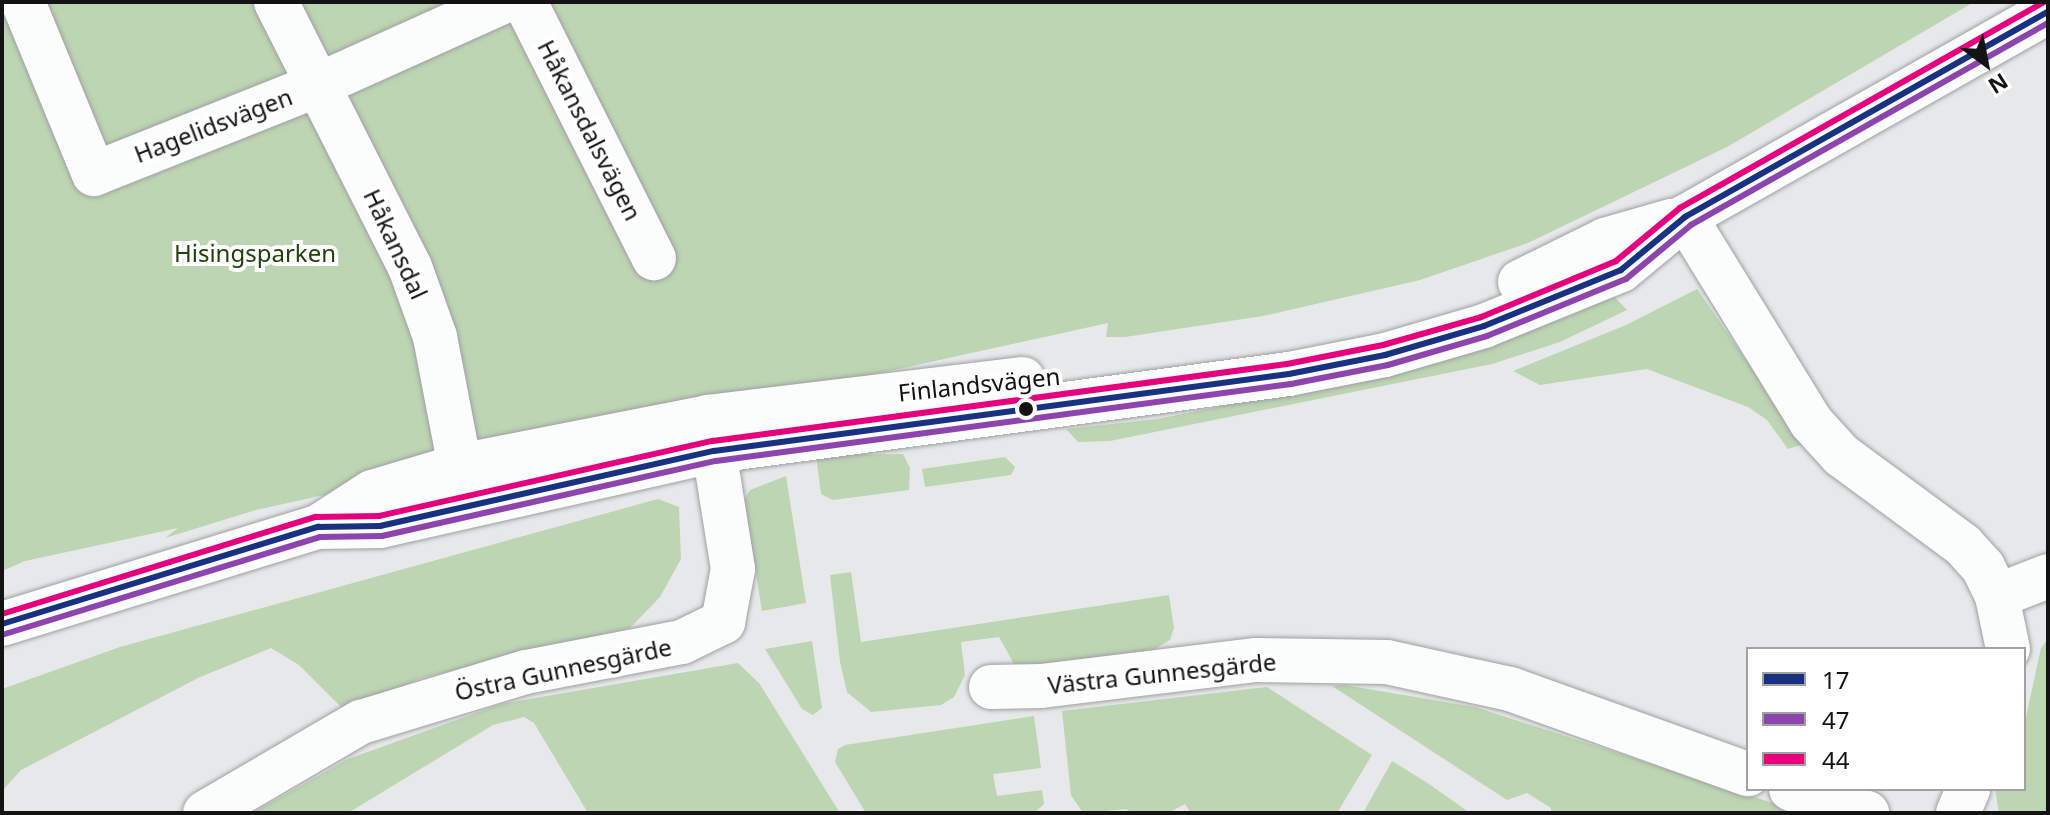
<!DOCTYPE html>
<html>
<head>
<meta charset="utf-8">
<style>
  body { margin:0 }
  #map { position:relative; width:2050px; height:815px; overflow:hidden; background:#e7e8ea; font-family:"Noto Sans",sans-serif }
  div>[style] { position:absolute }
  .green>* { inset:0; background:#bdd5b2 }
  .roads { filter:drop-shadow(0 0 2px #9fa0a1) drop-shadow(0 0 2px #9fa0a1) }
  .minor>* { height:44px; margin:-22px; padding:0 22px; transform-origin:22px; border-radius:22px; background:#fbfcfc }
  .bus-1>* { height:6px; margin:-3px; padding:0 3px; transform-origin:3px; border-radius:3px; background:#183181 }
  .bus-2>* { height:6px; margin:-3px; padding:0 3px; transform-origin:3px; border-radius:3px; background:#8e44ad }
  .bus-3>* { height:6px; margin:-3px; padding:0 3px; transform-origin:3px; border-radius:3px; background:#e5007d }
  .dots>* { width:22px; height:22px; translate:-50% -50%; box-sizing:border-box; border:4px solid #fff; border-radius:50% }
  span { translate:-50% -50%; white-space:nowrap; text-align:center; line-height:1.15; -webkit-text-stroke:8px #fff; paint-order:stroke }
  .street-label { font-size:24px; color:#131314 }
  .park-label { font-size:24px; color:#21400b }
  .frame { position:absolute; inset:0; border:4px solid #131314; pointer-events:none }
  .legend { position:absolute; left:1746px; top:647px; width:280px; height:144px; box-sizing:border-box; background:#fff; border:2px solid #a1a1a1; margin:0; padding:10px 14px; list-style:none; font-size:24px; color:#131314 }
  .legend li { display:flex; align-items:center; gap:16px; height:40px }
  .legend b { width:40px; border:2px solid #a1a1a1 }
  .north { position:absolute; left:1946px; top:24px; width:80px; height:80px; -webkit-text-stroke:6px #fff; paint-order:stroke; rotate:148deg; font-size:22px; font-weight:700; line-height:32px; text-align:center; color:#131314 }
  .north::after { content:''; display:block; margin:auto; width:28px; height:36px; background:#131314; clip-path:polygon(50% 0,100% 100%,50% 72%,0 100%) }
</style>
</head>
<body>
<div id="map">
  <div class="green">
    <div style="clip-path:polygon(2px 2px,1974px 2px,1727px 147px,1528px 243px,1420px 280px,1263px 316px,1125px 337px,1106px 337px,1108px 323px,256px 510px,165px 538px,178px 528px,25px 561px,2px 571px)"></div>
    <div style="clip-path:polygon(1697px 289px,1804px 444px,1788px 449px,1767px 420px,1748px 407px,1647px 369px,1540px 385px,1513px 371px,1626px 325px)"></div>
    <div style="clip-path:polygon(1609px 291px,1627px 310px,1560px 342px,1492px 364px,1110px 441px,1078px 442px,1066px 429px,1157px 419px,1325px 386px)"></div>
    <div style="clip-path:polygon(903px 454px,910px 468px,909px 490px,833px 500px,821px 494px,816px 455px)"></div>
    <div style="clip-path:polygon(1005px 457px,1015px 467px,1011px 475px,925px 487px,922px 469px)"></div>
    <div style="clip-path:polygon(786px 476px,806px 603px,762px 611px,744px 500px,750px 490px)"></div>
    <div style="clip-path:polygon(658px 499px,679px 507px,681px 559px,660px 597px,630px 628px,419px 679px,347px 713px,299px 665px,271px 648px,200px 677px,21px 770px,2px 791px,2px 689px,120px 647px)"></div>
    <div style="clip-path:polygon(851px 572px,861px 642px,1169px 595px,1174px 628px,1170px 640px,1150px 652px,1026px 669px,1014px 664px,999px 637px,961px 642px,965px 675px,954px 697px,941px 705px,871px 712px,847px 692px,840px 662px,830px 575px)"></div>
    <div style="clip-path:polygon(2048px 639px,2048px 813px,1999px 813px,1995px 789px,2024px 789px,2024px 726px,2041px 648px)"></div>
    <div style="clip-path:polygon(812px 641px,822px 708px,813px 715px,802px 709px,765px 649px)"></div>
    <div style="clip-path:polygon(738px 663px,759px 683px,840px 813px,588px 813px,534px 723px,524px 717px,493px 725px,348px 813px,252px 813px,348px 759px,501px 704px)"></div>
    <div style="clip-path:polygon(1344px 685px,1475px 707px,1804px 813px,1551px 813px,1551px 808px,1527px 793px,1507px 800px,1332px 686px)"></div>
    <div style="clip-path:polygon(1267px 687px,1372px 755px,1337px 813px,1191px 813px,1185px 804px,1168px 813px,1130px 813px,1127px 809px,1083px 813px,1071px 795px,1062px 711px)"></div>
    <div style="clip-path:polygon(1034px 716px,1041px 768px,993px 774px,997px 796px,1042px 790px,1044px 804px,1034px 813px,866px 813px,835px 762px,838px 749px,845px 745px)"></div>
    <div style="clip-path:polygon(1392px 761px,1429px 784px,1470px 813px,1363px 813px)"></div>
  </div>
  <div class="roads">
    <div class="minor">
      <div style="left:23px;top:2px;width:186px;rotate:67.6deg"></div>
      <div style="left:94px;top:174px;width:241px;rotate:-21.7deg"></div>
      <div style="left:318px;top:85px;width:203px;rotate:-24.2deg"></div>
      <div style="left:276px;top:2px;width:297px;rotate:63.2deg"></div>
      <div style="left:410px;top:267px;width:74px;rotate:70.3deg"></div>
      <div style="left:435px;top:337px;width:159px;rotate:79.1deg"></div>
      <div style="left:525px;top:2px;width:287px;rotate:63.3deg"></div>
      <div style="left:1685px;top:217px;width:241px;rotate:58.4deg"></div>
      <div style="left:1811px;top:422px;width:45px;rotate:47.7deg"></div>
      <div style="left:1841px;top:455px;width:152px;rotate:36.4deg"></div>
      <div style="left:1963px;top:545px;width:30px;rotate:48deg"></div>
      <div style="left:1983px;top:567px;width:32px;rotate:64deg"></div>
      <div style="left:1997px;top:596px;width:54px;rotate:78.3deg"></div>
      <div style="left:1520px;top:282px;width:95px;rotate:-26.3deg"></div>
      <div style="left:1605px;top:240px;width:69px;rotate:-16.1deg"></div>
      <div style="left:318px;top:527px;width:62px;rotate:-0.9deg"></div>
      <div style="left:380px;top:526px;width:342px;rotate:-12.7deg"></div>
      <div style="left:714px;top:451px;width:580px;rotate:-7.63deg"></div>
      <div style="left:1289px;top:374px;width:98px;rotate:-11.2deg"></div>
      <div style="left:1385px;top:355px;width:103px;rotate:-16.3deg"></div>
      <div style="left:1484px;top:326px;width:148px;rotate:-22.2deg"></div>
      <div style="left:1621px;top:270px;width:83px;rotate:-39.6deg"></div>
      <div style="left:1685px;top:217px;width:417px;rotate:-29.5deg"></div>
      <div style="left:1997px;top:596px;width:55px;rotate:-21.4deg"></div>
      <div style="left:2px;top:624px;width:331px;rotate:-17.1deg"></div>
      <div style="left:318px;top:527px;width:64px;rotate:-32.9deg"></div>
      <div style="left:372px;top:492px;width:91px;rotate:-16.6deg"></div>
      <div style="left:459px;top:466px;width:254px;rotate:-11.1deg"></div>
      <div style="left:708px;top:417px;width:317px;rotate:-6.9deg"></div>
      <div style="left:991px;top:687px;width:50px;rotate:-1.1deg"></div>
      <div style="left:1041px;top:686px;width:217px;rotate:-6.9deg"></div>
      <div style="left:1256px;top:660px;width:131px;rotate:0.9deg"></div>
      <div style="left:1387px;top:662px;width:126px;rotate:12.4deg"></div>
      <div style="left:1510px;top:689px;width:253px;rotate:19.7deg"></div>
      <div style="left:1791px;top:789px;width:80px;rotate:17.5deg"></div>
      <div style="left:205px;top:813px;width:181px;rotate:-30.3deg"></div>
      <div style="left:361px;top:722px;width:172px;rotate:-16.9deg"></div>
      <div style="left:526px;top:672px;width:159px;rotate:-10.9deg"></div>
      <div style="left:682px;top:642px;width:46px;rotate:-26deg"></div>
      <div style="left:723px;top:622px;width:54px;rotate:-79.3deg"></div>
      <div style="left:733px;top:569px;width:120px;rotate:-99.1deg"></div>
      <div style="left:1958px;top:813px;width:26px;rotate:-67deg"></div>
    </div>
  </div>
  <div class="bus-1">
    <div style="left:2px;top:624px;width:331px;rotate:-17.1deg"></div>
    <div style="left:318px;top:527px;width:62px;rotate:-0.9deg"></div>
    <div style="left:380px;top:526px;width:342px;rotate:-12.7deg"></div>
    <div style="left:714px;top:451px;width:580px;rotate:-7.63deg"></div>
    <div style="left:1289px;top:374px;width:98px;rotate:-11.2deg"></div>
    <div style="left:1385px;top:355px;width:103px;rotate:-16.3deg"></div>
    <div style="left:1484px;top:326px;width:148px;rotate:-22.2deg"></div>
    <div style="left:1621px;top:270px;width:83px;rotate:-39.6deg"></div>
    <div style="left:1685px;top:217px;width:417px;rotate:-29.5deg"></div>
  </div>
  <div class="bus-2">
    <div style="left:5px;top:634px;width:330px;rotate:-17.1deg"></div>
    <div style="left:320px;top:537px;width:62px;rotate:-0.9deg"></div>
    <div style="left:382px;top:536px;width:342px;rotate:-12.7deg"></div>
    <div style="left:716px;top:461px;width:580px;rotate:-7.63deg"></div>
    <div style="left:1291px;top:384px;width:99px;rotate:-11.1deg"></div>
    <div style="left:1388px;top:365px;width:103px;rotate:-16.3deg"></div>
    <div style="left:1487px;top:336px;width:150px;rotate:-22.3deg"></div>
    <div style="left:1626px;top:279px;width:85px;rotate:-39.7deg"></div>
    <div style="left:1691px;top:225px;width:410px;rotate:-29.5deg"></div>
  </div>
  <div class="bus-3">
    <div style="left:2px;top:614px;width:329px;rotate:-17.2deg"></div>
    <div style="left:316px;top:517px;width:63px;rotate:-0.9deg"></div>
    <div style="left:379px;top:516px;width:342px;rotate:-12.7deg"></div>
    <div style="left:713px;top:441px;width:579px;rotate:-7.64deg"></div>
    <div style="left:1287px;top:364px;width:98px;rotate:-11.2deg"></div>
    <div style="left:1383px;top:345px;width:102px;rotate:-15.9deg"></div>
    <div style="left:1481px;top:317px;width:146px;rotate:-22.5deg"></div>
    <div style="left:1616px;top:261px;width:83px;rotate:-39.6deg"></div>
    <div style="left:1680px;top:208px;width:417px;rotate:-29.5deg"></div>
  </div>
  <div class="dots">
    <div style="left:1026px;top:409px;background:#131314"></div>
  </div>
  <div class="street-label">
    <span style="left:213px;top:125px;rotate:-21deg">Hagelidsvägen</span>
    <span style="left:590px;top:130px;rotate:63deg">Håkansdalsvägen</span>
    <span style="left:396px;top:244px;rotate:65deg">Håkansdal</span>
    <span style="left:979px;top:384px;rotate:-6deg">Finlandsvägen</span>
    <span style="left:563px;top:669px;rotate:-12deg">Östra Gunnesgärde</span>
    <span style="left:1162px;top:673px;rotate:-6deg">Västra Gunnesgärde</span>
  </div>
  <div class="park-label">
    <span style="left:255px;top:253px">Hisingsparken</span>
  </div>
  <div class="frame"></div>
  <ul class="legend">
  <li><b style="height:10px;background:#183181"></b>17</li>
  <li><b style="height:10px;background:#8e44ad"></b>47</li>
  <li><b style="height:10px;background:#e5007d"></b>44</li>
  </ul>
  <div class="north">N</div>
</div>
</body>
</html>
